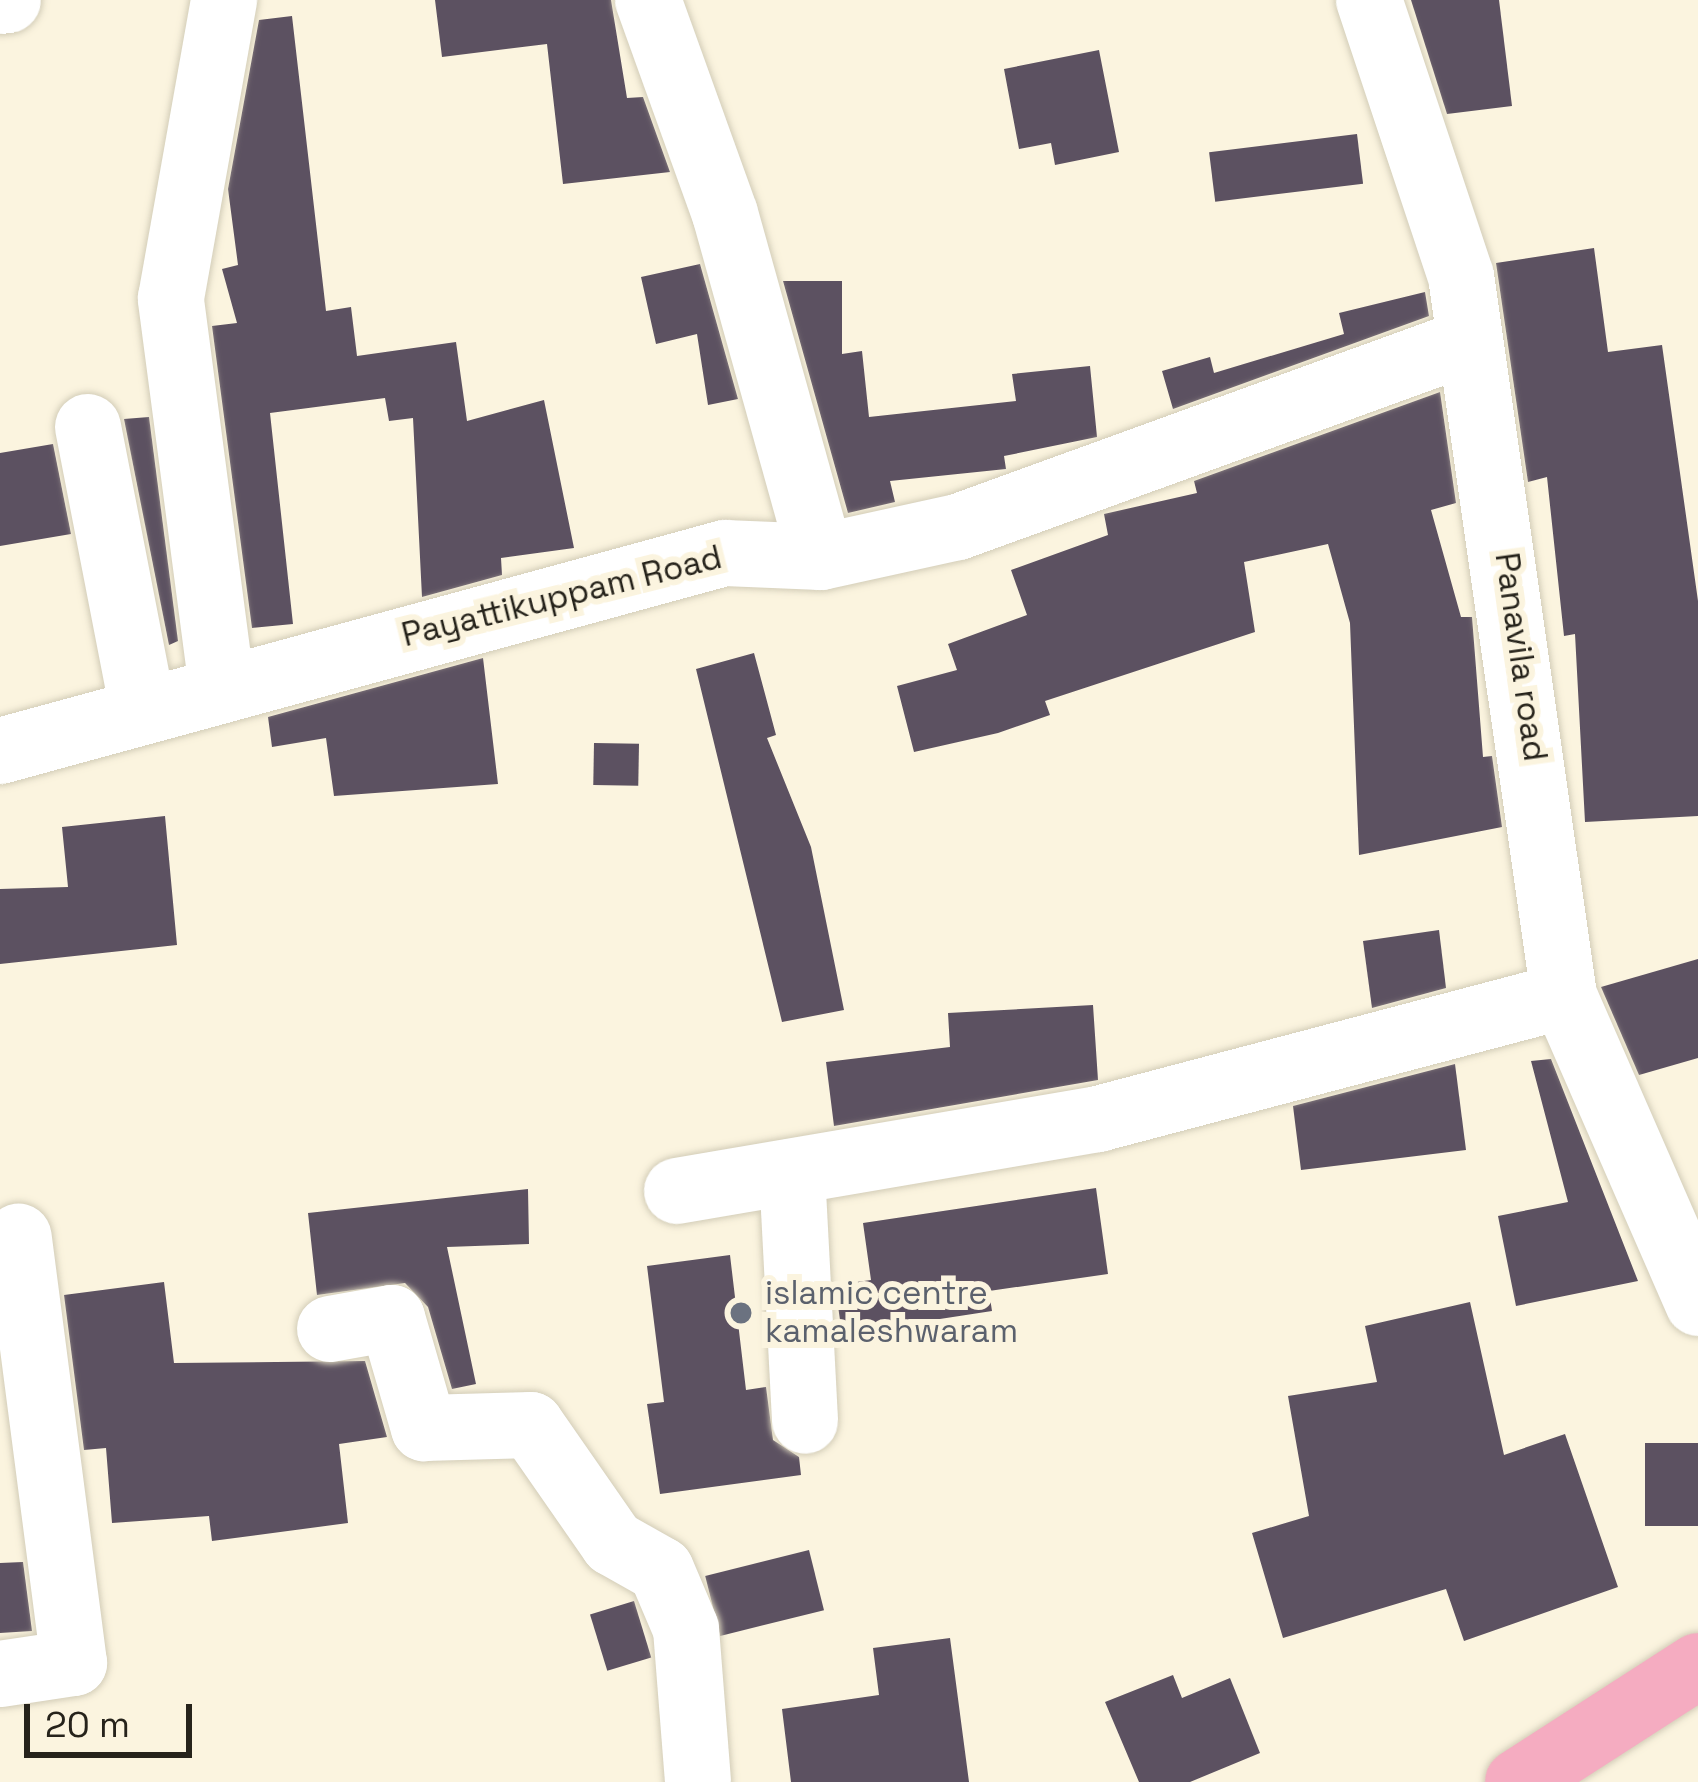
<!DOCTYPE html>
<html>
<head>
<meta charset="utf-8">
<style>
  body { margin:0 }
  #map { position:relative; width:1698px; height:1782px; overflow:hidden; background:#fbf4df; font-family:"Space Grotesk",sans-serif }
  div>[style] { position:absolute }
  .building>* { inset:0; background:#5c5161; transform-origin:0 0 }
  .roads { filter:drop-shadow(0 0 3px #d3cdb8) drop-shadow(0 0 3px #d3cdb8) }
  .minor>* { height:66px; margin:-33px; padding:0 33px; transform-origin:33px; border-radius:33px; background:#fff }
  .major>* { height:66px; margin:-33px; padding:0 33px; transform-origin:33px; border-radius:33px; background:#f5acc1 }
  .dots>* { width:33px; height:33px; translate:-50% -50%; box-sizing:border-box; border:6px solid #fbf4df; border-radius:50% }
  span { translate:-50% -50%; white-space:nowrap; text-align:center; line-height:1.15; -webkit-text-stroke:12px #fbf4df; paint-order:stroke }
  .street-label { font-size:33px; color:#26231b }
  .worship-label { font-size:33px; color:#5b616d }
  .left { translate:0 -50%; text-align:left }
  .scale { position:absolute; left:24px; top:1704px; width:168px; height:54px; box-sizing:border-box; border:6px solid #26231b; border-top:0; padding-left:15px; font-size:36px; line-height:42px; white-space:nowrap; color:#26231b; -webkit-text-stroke:9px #fbf4df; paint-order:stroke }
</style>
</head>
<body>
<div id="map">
  <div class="building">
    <div style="clip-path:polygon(435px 0,611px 0,627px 98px,643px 97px,670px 172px,563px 184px,547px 44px,442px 57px)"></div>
    <div style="clip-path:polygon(1411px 0,1499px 0,1512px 106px,1447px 114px)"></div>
    <div style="clip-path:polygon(292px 16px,326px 311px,351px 307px,357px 356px,456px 342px,467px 421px,544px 400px,574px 548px,501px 558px,502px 575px,422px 597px,413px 418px,389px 421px,385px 398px,270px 413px,293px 624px,252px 628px,212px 326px,237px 323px,222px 269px,238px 265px,228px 189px,259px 20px)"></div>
    <div style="clip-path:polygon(1099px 50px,1119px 152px,1055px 165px,1051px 143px,1019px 149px,1004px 69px)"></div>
    <div style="left:1357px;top:134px;width:50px;height:149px;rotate:83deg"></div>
    <div style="clip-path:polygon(1594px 248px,1608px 352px,1662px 345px,1698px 601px,1698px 816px,1585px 822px,1575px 634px,1564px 636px,1547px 477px,1528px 482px,1496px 263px)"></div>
    <div style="clip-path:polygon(700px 264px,738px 399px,708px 405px,697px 334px,656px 344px,641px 277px)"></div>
    <div style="clip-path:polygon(783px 281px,842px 281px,842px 354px,862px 351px,869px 417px,1016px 401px,1012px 374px,1090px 366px,1097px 437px,1004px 456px,1006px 469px,890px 481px,895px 502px,848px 513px)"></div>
    <div style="clip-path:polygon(1425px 292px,1429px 316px,1173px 409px,1162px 371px,1210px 357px,1214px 373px,1344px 334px,1339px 313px)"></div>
    <div style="clip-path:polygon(1440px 392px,1456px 503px,1431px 510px,1461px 617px,1472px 617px,1483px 757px,1492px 756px,1502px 827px,1359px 855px,1350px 623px,1328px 544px,1244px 562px,1255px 632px,1045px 701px,1050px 715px,998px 733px,914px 752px,897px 686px,957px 670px,948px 644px,1027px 615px,1011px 570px,1108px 535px,1104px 514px,1197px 493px,1194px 481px)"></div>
    <div style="clip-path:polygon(149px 417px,178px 641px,169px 645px,124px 419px)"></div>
    <div style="clip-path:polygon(53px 444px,71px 534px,0 546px,0 453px)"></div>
    <div style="clip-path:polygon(754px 653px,776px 735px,767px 738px,811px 847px,844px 1010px,782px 1022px,696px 669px)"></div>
    <div style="clip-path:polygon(483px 658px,498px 784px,334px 796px,326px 738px,272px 747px,268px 717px)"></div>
    <div style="left:594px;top:743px;width:45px;height:42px;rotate:1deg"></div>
    <div style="clip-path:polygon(165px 816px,177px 945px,0 964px,0 889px,68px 887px,62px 827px)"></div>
    <div style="clip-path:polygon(1439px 930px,1446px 988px,1372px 1008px,1363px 941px)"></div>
    <div style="clip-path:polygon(1698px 959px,1698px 1058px,1639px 1075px,1601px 987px)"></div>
    <div style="clip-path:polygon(1093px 1005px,1098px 1080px,834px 1126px,826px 1062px,950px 1047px,948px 1013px)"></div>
    <div style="clip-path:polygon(1551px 1059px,1638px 1281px,1516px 1306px,1498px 1216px,1568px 1202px,1531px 1061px)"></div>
    <div style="clip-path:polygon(1455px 1064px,1466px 1150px,1301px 1170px,1293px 1106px)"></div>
    <div style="clip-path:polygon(1096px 1188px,1108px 1274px,989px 1291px,992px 1311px,842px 1334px,835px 1285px,871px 1280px,863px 1223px)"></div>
    <div style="clip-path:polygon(528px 1189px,529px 1244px,447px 1247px,476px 1384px,452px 1389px,428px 1307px,405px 1283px,317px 1295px,308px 1213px)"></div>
    <div style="clip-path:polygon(730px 1255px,746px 1390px,766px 1387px,773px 1440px,799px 1457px,801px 1475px,660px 1494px,647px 1404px,664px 1402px,647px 1266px)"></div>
    <div style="clip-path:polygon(164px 1282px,174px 1363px,365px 1361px,387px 1437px,339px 1444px,348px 1523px,212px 1541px,209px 1516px,112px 1523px,106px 1448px,84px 1450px,64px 1295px)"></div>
    <div style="clip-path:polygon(1470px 1302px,1504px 1455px,1565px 1434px,1618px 1587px,1464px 1641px,1446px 1589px,1283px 1638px,1252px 1533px,1309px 1516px,1288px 1396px,1377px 1382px,1365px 1326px)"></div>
    <div style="left:1698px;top:1443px;width:83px;height:53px;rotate:90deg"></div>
    <div style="left:809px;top:1550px;width:62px;height:107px;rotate:76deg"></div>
    <div style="clip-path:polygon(23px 1562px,32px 1631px,0 1633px,0 1563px)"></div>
    <div style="left:634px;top:1601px;width:59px;height:46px;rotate:73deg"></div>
    <div style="clip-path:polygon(950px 1638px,969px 1782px,791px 1782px,782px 1709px,879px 1695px,873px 1648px)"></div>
    <div style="clip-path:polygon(1173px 1675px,1182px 1698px,1230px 1678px,1260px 1753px,1190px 1782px,1139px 1782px,1105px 1702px)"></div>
  </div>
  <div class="roads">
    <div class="minor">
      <div style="left:648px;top:0;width:227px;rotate:70.2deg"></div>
      <div style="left:725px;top:214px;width:356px;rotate:74.4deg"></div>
      <div style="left:1369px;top:0;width:291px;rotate:71.6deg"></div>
      <div style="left:1461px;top:276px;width:727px;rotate:81.86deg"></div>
      <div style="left:1564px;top:996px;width:335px;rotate:66.4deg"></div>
      <div style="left:0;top:1px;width:8px;rotate:-7deg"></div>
      <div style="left:88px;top:427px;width:288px;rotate:79deg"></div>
      <div style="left:222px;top:688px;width:393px;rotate:-97.5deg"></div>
      <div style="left:171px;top:298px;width:303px;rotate:-79.9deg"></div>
      <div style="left:0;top:751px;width:752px;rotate:-15.28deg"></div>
      <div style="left:725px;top:553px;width:96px;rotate:2.4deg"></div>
      <div style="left:821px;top:557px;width:140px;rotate:-12.4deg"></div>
      <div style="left:958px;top:527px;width:539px;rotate:-19.95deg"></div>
      <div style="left:792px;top:1172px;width:249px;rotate:87deg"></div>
      <div style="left:677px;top:1191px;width:427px;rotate:-9.7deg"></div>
      <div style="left:1098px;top:1119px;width:482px;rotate:-14.8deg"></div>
      <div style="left:330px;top:1329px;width:63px;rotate:-10.1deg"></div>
      <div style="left:392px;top:1318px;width:115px;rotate:73.8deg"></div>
      <div style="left:424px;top:1428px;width:107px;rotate:-1.6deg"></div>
      <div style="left:531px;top:1425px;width:144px;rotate:55.2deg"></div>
      <div style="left:613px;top:1543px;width:55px;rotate:29.4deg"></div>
      <div style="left:661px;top:1570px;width:64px;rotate:67deg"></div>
      <div style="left:686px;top:1629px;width:153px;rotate:85.5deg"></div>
      <div style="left:0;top:1674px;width:75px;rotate:-8.5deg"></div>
      <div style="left:74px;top:1663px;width:430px;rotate:-97.4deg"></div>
    </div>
    <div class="major">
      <div style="left:1518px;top:1782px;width:214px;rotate:-32.8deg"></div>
    </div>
  </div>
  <div class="dots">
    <div style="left:741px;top:1313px;background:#6b7280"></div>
  </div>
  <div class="street-label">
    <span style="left:562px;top:597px;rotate:-14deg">Payattikuppam Road</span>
    <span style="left:1520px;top:657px;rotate:82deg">Panavila road</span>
  </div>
  <div class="worship-label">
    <span class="left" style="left:765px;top:1313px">islamic centre<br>kamaleshwaram</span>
  </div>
  <div class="scale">20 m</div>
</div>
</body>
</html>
